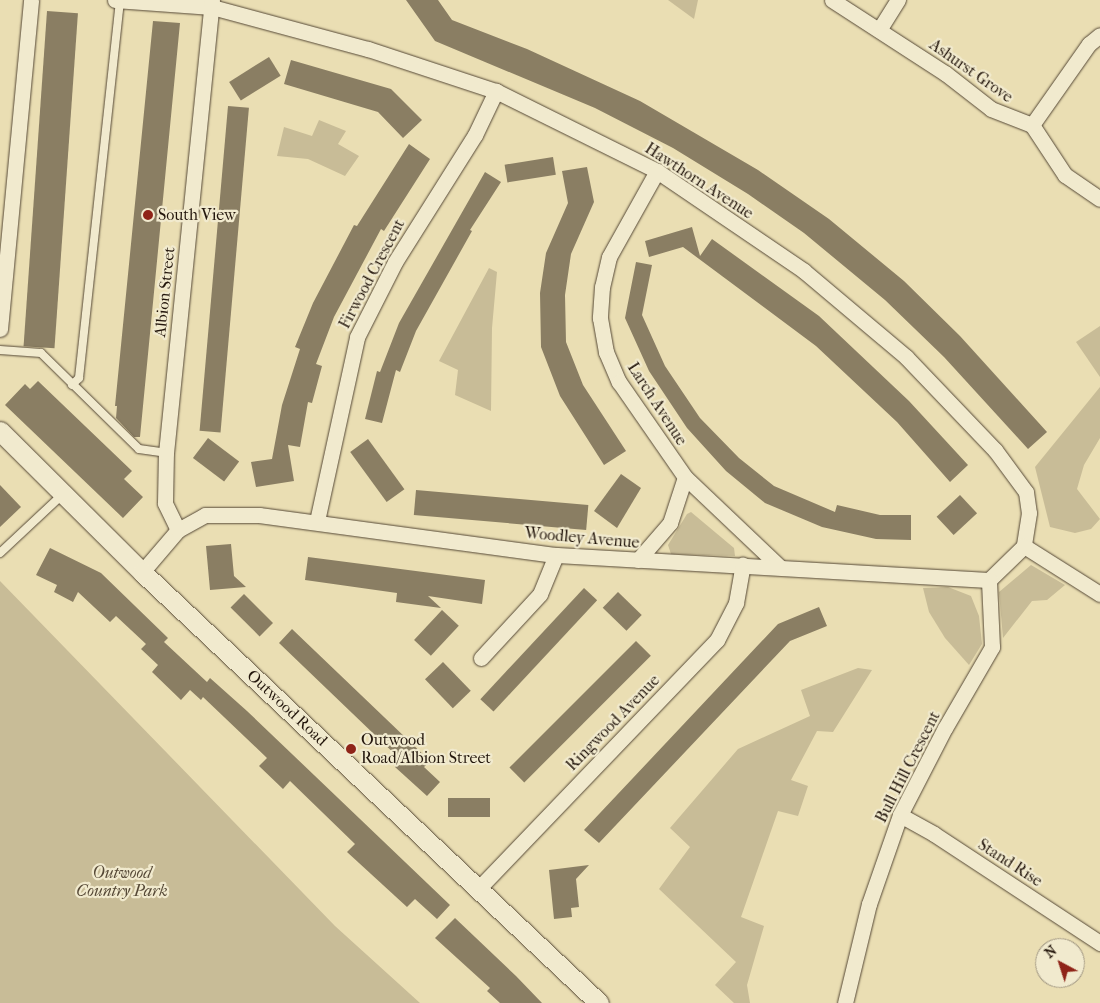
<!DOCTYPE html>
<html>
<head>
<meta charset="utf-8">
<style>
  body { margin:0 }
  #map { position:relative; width:1100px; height:1003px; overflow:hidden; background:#eadeb3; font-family:"IM FELL French Canon",serif }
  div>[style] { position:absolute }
  .green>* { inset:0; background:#c8bc97 }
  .building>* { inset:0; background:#8a7e63; transform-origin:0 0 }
  .roads { filter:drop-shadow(0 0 1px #554836) drop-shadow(0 0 1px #554836) }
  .service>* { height:8px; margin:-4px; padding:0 4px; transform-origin:4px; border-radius:4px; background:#f1eace }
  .minor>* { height:15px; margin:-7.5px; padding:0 7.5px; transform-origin:7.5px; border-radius:7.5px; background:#f1eace }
  .tertiary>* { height:19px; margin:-9.5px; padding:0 9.5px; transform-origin:9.5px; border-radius:9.5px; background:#f1eace }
  .dots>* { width:14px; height:14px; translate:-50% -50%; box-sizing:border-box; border:2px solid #f1eace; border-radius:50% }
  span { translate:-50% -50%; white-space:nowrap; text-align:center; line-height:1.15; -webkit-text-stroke:4.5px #f1eace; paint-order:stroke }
  .street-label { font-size:16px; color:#23160c }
  .poi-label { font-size:16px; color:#23160c }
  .left { translate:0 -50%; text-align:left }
  .park-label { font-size:16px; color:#554836; font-style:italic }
  .north { position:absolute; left:1035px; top:938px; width:50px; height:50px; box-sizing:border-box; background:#f1eace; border:1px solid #9f9580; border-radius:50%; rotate:320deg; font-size:14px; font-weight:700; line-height:20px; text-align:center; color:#23160c }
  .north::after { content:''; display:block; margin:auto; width:18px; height:22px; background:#8f2418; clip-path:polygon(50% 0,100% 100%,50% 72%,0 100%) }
</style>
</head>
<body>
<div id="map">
  <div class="green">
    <div style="clip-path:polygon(668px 0,698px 0,694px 19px)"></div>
    <div style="clip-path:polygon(319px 120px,346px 131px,338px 144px,359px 156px,345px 176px,308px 159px,277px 156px,284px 127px,312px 136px)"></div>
    <div style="clip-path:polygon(489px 268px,497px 272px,492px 328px,491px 411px,455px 395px,458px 370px,439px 361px)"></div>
    <div style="clip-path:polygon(1100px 326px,1100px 377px,1076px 342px)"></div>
    <div style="clip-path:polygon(1100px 387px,1100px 438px,1084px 465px,1077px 489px,1100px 519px,1091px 529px,1075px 533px,1050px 527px,1035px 467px)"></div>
    <div style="clip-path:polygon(691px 512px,734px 548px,735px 556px,671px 554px,668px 545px,687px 514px)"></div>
    <div style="clip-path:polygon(1031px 565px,1065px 585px,1047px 600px,1032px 601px,1003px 638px,999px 592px)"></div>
    <div style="clip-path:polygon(0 581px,335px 926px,420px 1003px,0 1003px)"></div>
    <div style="clip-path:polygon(948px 587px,971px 596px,979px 616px,982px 644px,969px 665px,945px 638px,929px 612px,923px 588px)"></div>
    <div style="clip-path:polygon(858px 668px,872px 670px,833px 732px,817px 731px,791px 780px,808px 786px,798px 816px,778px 811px,741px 917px,764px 926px,747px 985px,750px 1003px,734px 1003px,715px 985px,736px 962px,659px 889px,690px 847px,670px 828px,738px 749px,810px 716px,801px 690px)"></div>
  </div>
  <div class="building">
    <div style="clip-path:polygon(406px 0,438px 0,452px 20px,527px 49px,640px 101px,758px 170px,829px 219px,904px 281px,960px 336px,1047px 432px,1028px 449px,944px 357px,885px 300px,804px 233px,748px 194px,673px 148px,595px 108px,435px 41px)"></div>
    <div style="left:47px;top:11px;width:31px;height:336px;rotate:4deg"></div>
    <div style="clip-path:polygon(153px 21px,180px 23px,140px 437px,134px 437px,116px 418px,117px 406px,115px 406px)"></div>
    <div style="left:269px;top:57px;width:22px;height:47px;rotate:58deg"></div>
    <div style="clip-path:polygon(291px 60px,391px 89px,422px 120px,403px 138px,378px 112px,284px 84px)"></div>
    <div style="left:228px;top:106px;width:21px;height:326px;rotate:5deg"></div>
    <div style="clip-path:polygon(409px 144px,430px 159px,384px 231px,381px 229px,334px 317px,316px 364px,322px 366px,312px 403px,308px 402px,300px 447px,288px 445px,294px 481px,256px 487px,251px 462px,272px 459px,282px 405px,300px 349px,295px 347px,313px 303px,354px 225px,357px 226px)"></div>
    <div style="left:553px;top:157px;width:18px;height:49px;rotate:81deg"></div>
    <div style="clip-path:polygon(587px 167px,594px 202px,571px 254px,565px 295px,566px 342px,583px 385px,626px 451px,604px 465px,560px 396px,541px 347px,540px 293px,546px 253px,568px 203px,562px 171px)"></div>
    <div style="clip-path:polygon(485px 172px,501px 182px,470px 230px,472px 231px,416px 331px,400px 372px,396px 370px,382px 423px,365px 419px,377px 371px,380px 372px,399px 323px)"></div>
    <div style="clip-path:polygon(692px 227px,700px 256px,712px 239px,819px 316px,909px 401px,968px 465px,950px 482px,897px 422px,816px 346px,683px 247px,649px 257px,645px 241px)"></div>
    <div style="clip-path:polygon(636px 262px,652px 265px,642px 315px,665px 366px,700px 418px,739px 458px,774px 486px,835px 512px,837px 505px,880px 515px,911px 515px,911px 540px,876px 539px,822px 527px,765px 503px,726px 471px,687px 428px,649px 371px,625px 318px)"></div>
    <div style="clip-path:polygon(38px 381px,132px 471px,124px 479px,143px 497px,123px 518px,5px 405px,25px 384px,30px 389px)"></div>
    <div style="left:208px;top:438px;width:39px;height:25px;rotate:37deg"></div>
    <div style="left:368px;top:439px;width:62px;height:22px;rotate:54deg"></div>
    <div style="clip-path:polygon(621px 474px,641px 488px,617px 528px,594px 511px)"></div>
    <div style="clip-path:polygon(0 485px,21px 507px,0 527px)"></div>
    <div style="left:416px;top:490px;width:173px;height:25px;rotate:5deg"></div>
    <div style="left:960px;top:495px;width:25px;height:32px;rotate:47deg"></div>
    <div style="clip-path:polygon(231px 544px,234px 576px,246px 587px,210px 590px,206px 546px)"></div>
    <div style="clip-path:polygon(50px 548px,101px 573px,168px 638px,164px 642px,207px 682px,210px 678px,247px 711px,450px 905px,437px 919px,415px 899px,407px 907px,347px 852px,355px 844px,290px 781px,283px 789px,259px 766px,267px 758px,203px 697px,201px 700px,190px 690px,181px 700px,152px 672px,158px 665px,141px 649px,146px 644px,116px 616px,110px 622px,78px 592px,73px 602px,54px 592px,57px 585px,36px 575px)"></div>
    <div style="clip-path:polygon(308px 557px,485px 580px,482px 604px,428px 596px,441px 608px,396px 602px,397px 593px,305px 580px)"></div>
    <div style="left:584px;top:588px;width:18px;height:152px;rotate:43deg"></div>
    <div style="left:618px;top:592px;width:33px;height:22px;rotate:44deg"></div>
    <div style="left:244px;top:594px;width:41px;height:19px;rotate:45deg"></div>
    <div style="clip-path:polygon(819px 607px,827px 626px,790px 641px,599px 843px,584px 830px,778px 624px)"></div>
    <div style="left:442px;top:610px;width:23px;height:41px;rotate:43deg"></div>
    <div style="clip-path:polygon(292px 629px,430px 761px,424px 767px,440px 782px,427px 796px,395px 767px,401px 760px,279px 643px)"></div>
    <div style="left:636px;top:641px;width:21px;height:179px;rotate:45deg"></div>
    <div style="left:443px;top:662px;width:40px;height:25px;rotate:46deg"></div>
    <div style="left:448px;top:798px;width:42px;height:19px"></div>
    <div style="clip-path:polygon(589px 865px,576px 879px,579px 907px,571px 908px,572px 917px,554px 919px,549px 870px)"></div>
    <div style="clip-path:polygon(455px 918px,516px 976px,542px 1003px,500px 1003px,487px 991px,490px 988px,435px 938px)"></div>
  </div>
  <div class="roads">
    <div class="service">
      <div style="left:0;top:350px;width:41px;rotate:4.2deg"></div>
      <div style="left:41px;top:353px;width:137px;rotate:44.4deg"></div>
      <div style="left:139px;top:449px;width:27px;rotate:8deg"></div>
      <div style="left:72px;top:385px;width:10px;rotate:-45deg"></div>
      <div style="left:79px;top:378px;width:380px;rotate:-83.8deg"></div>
      <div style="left:0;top:553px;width:86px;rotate:-43.1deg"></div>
    </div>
    <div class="minor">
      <div style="left:115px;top:0;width:97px;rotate:4.1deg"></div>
      <div style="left:212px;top:7px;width:162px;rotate:15.1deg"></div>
      <div style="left:368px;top:49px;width:135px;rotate:18.2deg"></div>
      <div style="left:496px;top:91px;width:180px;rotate:26.4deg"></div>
      <div style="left:657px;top:171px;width:178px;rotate:34.2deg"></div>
      <div style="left:804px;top:271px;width:133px;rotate:40.1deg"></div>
      <div style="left:906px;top:357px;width:129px;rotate:46.3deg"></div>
      <div style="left:995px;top:450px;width:52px;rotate:53.6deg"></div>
      <div style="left:1026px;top:492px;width:21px;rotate:82deg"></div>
      <div style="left:1029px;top:513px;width:33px;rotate:99deg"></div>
      <div style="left:1024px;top:546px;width:49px;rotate:135.8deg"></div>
      <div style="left:832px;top:0;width:135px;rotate:32.9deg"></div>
      <div style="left:945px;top:73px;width:58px;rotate:38deg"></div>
      <div style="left:991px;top:109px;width:44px;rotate:21.3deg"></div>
      <div style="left:1032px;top:125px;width:60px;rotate:56.6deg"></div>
      <div style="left:1065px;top:175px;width:42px;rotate:34.4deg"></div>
      <div style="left:879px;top:30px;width:36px;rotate:-58deg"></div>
      <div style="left:1032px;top:125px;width:99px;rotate:-54.9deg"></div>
      <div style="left:1089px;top:44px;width:14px;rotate:-39deg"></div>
      <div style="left:657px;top:171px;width:98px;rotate:119.2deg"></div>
      <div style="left:609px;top:257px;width:31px;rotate:103deg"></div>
      <div style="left:602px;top:287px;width:31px;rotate:94deg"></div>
      <div style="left:600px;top:318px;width:35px;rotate:80deg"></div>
      <div style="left:606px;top:352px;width:33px;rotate:67deg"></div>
      <div style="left:619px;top:382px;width:116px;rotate:55.2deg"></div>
      <div style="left:685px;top:477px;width:131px;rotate:43.5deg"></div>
      <div style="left:0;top:329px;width:330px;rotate:-84.6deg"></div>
      <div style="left:317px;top:521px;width:188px;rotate:-77.7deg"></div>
      <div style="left:357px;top:337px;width:84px;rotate:-63.1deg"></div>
      <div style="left:395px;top:262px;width:150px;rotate:-57.8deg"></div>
      <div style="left:475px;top:135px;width:49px;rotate:-64.5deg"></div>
      <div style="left:178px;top:530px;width:31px;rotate:-29deg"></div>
      <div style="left:205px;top:515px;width:54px"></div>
      <div style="left:259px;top:515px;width:300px;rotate:7.7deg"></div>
      <div style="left:556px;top:555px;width:434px;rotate:3.3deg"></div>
      <div style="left:1024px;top:546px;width:90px;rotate:32.3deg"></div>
      <div style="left:638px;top:560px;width:49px;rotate:-49.1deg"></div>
      <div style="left:670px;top:523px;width:48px;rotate:-71.9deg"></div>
      <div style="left:142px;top:572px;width:55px;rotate:-49.4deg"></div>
      <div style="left:178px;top:530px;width:30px;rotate:-116deg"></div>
      <div style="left:165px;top:503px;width:50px;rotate:-88.9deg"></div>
      <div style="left:166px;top:453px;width:455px;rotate:-84.2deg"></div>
      <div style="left:481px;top:658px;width:87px;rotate:-47.3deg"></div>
      <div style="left:540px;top:594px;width:42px;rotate:-67.7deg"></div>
      <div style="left:900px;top:815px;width:39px;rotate:29deg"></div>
      <div style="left:934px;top:834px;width:199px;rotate:33.3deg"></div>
      <div style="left:479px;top:888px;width:344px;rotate:-46.2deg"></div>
      <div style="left:717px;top:640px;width:42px;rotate:-62.8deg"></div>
      <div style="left:736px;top:603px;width:39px;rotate:-80deg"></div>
      <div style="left:845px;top:1003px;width:102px;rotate:-76.4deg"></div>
      <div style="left:869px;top:904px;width:94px;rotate:-70.8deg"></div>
      <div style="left:900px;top:815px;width:98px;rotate:-62.7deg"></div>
      <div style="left:945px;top:728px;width:94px;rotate:-59.9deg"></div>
      <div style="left:992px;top:647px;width:67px;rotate:-92.6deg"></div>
    </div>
    <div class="tertiary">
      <div style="left:0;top:431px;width:200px;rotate:44.8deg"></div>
      <div style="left:142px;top:572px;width:628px;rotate:43.32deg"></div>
    </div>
  </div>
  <div class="dots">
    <div style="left:148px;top:215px;background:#8f2418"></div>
    <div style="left:351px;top:749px;background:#8f2418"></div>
  </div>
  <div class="street-label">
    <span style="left:971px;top:71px;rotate:35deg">Ashurst Grove</span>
    <span style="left:699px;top:181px;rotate:33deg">Hawthorn Avenue</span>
    <span style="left:372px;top:274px;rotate:-62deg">Firwood Crescent</span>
    <span style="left:165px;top:292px;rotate:-84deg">Albion Street</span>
    <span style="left:657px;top:404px;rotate:57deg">Larch Avenue</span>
    <span style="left:582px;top:538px;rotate:5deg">Woodley Avenue</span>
    <span style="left:287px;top:708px;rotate:43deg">Outwood Road</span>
    <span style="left:613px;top:723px;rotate:-46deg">Ringwood Avenue</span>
    <span style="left:908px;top:767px;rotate:-63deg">Bull Hill Crescent</span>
    <span style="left:1010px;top:863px;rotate:33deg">Stand Rise</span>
  </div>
  <div class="poi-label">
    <span class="left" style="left:158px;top:215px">South View</span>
    <span class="left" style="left:361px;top:749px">Outwood<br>Road/Albion Street</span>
  </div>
  <div class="park-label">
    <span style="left:122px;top:882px">Outwood<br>Country Park</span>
  </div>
  <div class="north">N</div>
</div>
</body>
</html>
